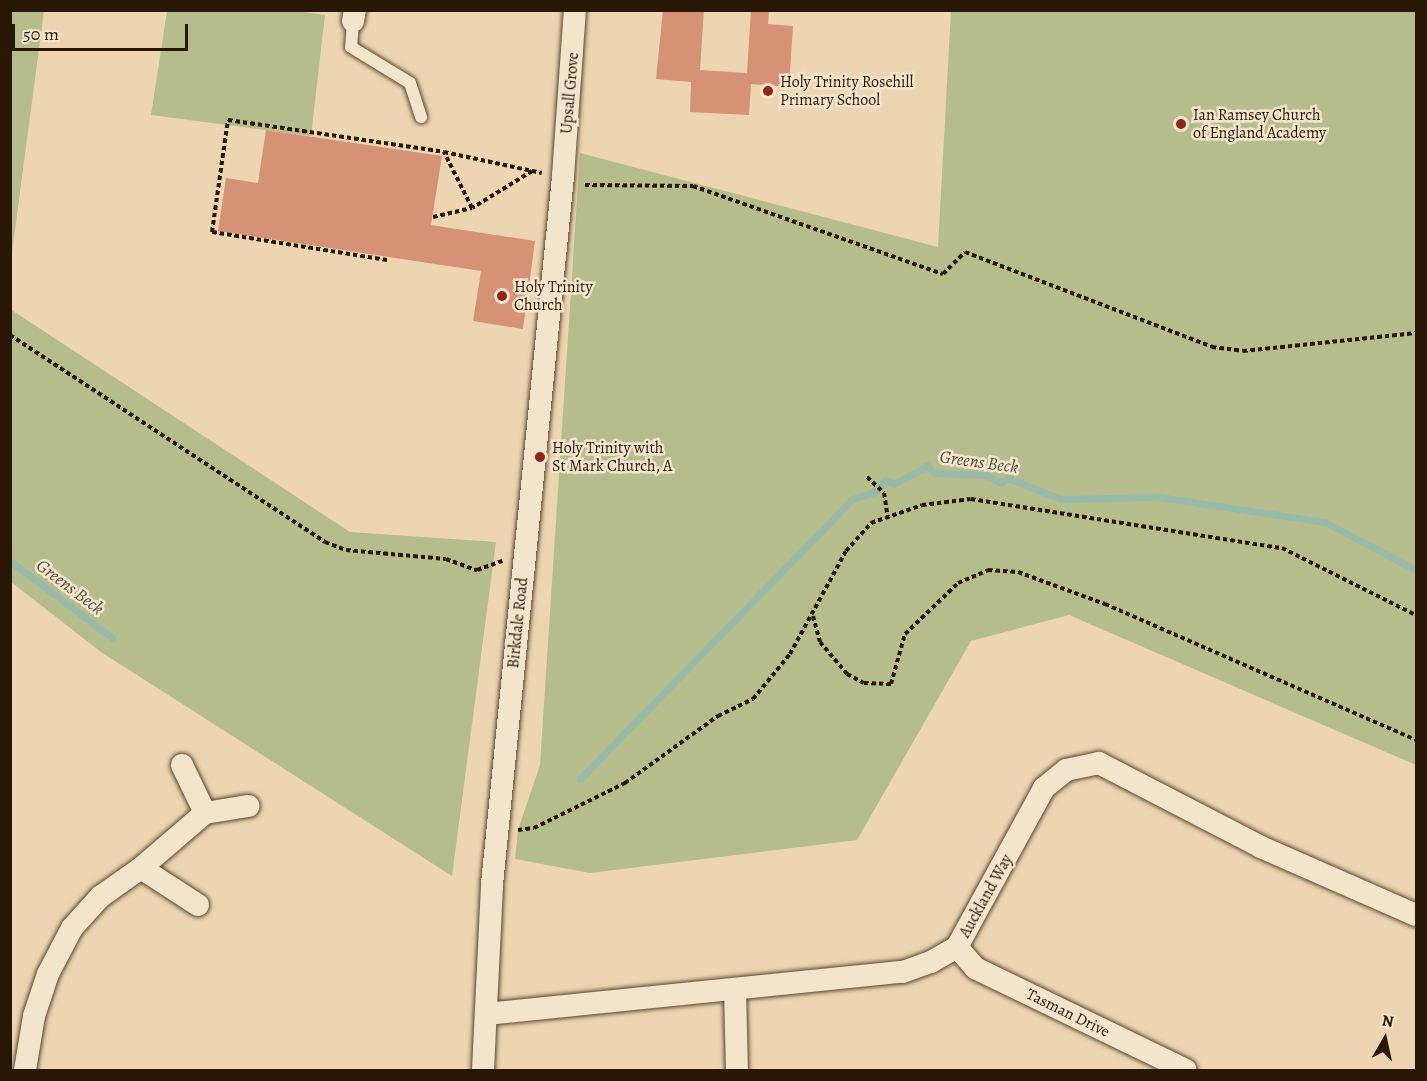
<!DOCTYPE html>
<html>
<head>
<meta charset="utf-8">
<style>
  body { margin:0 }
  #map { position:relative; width:1427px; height:1081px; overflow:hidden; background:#ecd5b0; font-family:Alegreya,serif }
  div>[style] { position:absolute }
  .green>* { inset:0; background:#b6bd8c }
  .stream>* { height:7px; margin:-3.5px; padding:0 3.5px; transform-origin:3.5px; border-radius:3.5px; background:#99b9a9 }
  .building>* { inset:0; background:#d59277 }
  .path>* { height:4px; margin-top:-2px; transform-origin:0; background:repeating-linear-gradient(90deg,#281704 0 4.5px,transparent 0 7.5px) }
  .roads { filter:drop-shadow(0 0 2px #59462f) drop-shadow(0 0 2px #59462f) }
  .service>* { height:12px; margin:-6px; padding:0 6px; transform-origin:6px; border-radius:6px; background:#f3e4cc }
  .minor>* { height:22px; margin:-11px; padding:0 11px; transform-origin:11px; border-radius:11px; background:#f3e4cc }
  .dots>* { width:16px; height:16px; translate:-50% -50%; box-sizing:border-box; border:3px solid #f3e4cc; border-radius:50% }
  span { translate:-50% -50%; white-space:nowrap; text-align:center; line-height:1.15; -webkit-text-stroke:5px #f3e4cc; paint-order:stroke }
  .poi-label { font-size:16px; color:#281704 }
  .left { translate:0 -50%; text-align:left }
  .street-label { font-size:16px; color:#281704 }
  .water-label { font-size:18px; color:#50503e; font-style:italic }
  .frame { position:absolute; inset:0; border:12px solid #281704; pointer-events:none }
  .north { position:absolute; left:1355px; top:1009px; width:60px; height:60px; -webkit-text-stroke:4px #f3e4cc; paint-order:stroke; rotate:9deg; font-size:16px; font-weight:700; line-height:24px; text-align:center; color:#281704 }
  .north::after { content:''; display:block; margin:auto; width:21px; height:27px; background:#281704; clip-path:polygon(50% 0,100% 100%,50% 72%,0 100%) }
  .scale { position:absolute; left:12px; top:24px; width:176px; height:27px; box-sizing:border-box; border:3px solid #281704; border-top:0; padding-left:8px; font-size:18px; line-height:21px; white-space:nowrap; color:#281704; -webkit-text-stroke:4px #f3e4cc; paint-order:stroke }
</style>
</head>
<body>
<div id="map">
  <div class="green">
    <div style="clip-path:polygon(11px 10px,44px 11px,11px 260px,10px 11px)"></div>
    <div style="clip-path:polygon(288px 10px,325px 15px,311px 136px,151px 115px,167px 11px)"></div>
    <div style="clip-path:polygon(951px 11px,1416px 11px,1416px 765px,1069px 615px,971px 641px,857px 840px,590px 873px,515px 859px,518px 830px,540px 765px,580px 153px,938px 247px)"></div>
    <div style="clip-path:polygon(10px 309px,350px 532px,496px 542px,452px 876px,101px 652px,11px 582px)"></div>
  </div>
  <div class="stream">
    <div style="left:10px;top:561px;width:128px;rotate:37deg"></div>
    <div style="left:580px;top:779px;width:390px;rotate:-45.8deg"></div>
    <div style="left:852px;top:499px;width:24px;rotate:-17deg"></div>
    <div style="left:875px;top:492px;width:16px;rotate:-50deg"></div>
    <div style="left:885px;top:480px;width:10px;rotate:24deg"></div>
    <div style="left:894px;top:484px;width:38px;rotate:-29deg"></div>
    <div style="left:927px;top:466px;width:10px;rotate:45deg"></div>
    <div style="left:934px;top:473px;width:52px;rotate:2.2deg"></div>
    <div style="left:986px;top:475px;width:17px;rotate:28deg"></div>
    <div style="left:1001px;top:483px;width:9px;rotate:-36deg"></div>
    <div style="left:1008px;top:478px;width:57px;rotate:21.6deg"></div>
    <div style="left:1061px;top:499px;width:98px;rotate:-1.2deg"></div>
    <div style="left:1159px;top:497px;width:168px;rotate:8.6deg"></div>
    <div style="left:1325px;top:522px;width:103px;rotate:27.8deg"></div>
  </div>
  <div class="building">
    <div style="clip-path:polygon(663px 10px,704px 10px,700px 70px,747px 73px,751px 10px,769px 10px,768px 24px,793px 26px,789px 87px,751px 84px,749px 115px,690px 112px,691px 82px,656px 79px)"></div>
    <div style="clip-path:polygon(266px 130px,442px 156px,431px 225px,535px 241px,523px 329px,473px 321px,481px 271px,218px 231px,226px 178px,258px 183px)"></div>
  </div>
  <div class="path">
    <div style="left:532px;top:171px;width:70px;rotate:148.3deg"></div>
    <div style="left:472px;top:208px;width:63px;rotate:-116.6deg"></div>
    <div style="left:444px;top:152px;width:100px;rotate:12.1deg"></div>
    <div style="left:585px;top:185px;width:108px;rotate:0.5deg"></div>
    <div style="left:693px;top:186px;width:265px;rotate:19.4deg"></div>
    <div style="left:943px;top:274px;width:31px;rotate:-45deg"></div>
    <div style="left:965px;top:252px;width:265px;rotate:21deg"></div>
    <div style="left:1212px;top:347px;width:31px;rotate:7deg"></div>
    <div style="left:1243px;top:351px;width:174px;rotate:-5.9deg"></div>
    <div style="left:433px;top:217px;width:40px;rotate:-13deg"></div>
    <div style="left:387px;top:260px;width:177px;rotate:-170.9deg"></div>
    <div style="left:212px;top:232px;width:113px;rotate:-81.9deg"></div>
    <div style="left:228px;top:120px;width:218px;rotate:8.4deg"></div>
    <div style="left:10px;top:335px;width:377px;rotate:33.3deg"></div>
    <div style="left:325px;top:542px;width:22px;rotate:21deg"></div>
    <div style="left:346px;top:550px;width:100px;rotate:5.1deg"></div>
    <div style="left:446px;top:559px;width:33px;rotate:20deg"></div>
    <div style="left:477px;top:570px;width:27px;rotate:-20deg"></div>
    <div style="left:867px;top:477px;width:23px;rotate:43deg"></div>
    <div style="left:884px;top:493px;width:24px;rotate:81deg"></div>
    <div style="left:813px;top:616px;width:27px;rotate:75deg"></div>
    <div style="left:820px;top:642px;width:42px;rotate:49.8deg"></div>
    <div style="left:847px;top:674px;width:19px;rotate:28deg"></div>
    <div style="left:864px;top:683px;width:27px;rotate:2deg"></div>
    <div style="left:891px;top:684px;width:52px;rotate:-74.4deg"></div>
    <div style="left:905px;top:634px;width:74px;rotate:-43.9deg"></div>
    <div style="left:958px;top:583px;width:33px;rotate:-23deg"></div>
    <div style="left:988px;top:570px;width:30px;rotate:4deg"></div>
    <div style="left:1018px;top:572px;width:93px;rotate:20.2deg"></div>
    <div style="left:1105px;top:604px;width:339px;rotate:23.6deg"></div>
    <div style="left:518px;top:830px;width:16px;rotate:-7deg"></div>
    <div style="left:534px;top:828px;width:102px;rotate:-26.3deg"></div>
    <div style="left:625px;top:783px;width:115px;rotate:-35.8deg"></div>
    <div style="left:718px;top:716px;width:39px;rotate:-26deg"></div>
    <div style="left:753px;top:699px;width:58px;rotate:-50.6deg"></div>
    <div style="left:790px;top:654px;width:117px;rotate:-61.5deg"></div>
    <div style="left:846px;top:551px;width:38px;rotate:-48deg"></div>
    <div style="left:871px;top:523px;width:54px;rotate:-19.4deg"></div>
    <div style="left:922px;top:505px;width:49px;rotate:-7deg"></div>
    <div style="left:971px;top:499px;width:315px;rotate:9deg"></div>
    <div style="left:1282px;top:548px;width:150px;rotate:26.6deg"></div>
  </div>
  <div class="roads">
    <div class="service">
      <div style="left:353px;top:21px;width:26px;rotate:94deg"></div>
      <div style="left:351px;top:47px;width:69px;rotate:31.4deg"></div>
      <div style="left:410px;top:83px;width:36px;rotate:72deg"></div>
    </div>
    <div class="minor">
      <div style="left:353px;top:21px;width:11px;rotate:-80deg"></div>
      <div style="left:182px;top:765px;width:53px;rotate:64.4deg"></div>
      <div style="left:198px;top:905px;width:68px;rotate:-147deg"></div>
      <div style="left:141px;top:868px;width:84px;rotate:-40.7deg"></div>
      <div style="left:205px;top:813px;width:44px;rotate:-9.2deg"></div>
      <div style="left:957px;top:947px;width:28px;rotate:49deg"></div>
      <div style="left:975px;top:968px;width:234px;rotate:25.8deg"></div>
      <div style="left:735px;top:990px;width:80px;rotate:88.6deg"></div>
      <div style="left:486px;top:1014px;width:419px;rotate:-5.8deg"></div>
      <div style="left:903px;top:972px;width:30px;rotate:-20deg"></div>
      <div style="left:931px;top:962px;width:30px;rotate:-30deg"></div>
      <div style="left:957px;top:947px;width:181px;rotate:-61.3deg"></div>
      <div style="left:1044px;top:788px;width:28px;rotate:-39deg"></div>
      <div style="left:1066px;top:770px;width:34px;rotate:-12deg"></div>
      <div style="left:1099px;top:763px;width:182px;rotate:27.4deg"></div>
      <div style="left:1261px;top:847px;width:169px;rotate:23.7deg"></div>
      <div style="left:25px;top:1070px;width:55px;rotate:-80.5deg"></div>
      <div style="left:34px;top:1016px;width:44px;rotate:-71.6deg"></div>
      <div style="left:48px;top:974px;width:52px;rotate:-62.4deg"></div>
      <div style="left:72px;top:928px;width:42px;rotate:-47.9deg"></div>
      <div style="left:100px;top:897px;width:50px;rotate:-35.3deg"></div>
      <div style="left:483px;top:1070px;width:186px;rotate:-87.2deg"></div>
      <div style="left:492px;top:884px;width:712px;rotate:-84.27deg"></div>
      <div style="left:563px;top:176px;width:166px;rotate:-85.9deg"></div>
    </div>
  </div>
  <div class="dots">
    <div style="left:768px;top:91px;background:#8f2418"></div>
    <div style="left:1181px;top:124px;background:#8f2418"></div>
    <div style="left:502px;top:296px;background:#8f2418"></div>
    <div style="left:540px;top:457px;background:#8f2418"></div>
  </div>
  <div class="poi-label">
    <span class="left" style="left:780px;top:91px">Holy Trinity Rosehill<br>Primary School</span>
    <span class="left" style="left:1193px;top:124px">Ian Ramsey Church<br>of England Academy</span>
    <span class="left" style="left:514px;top:296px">Holy Trinity<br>Church</span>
    <span class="left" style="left:552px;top:457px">Holy Trinity with<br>St Mark Church, A</span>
  </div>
  <div class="street-label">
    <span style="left:570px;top:93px;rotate:-85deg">Upsall Grove</span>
    <span style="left:518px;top:623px;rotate:-84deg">Birkdale Road</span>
    <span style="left:986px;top:896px;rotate:-61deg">Auckland Way</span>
    <span style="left:1068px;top:1013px;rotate:26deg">Tasman Drive</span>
  </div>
  <div class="water-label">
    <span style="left:979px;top:462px;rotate:8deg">Greens Beck</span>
    <span style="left:70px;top:587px;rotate:37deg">Greens Beck</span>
  </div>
  <div class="frame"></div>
  <div class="north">N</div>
  <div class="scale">50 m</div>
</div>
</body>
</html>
